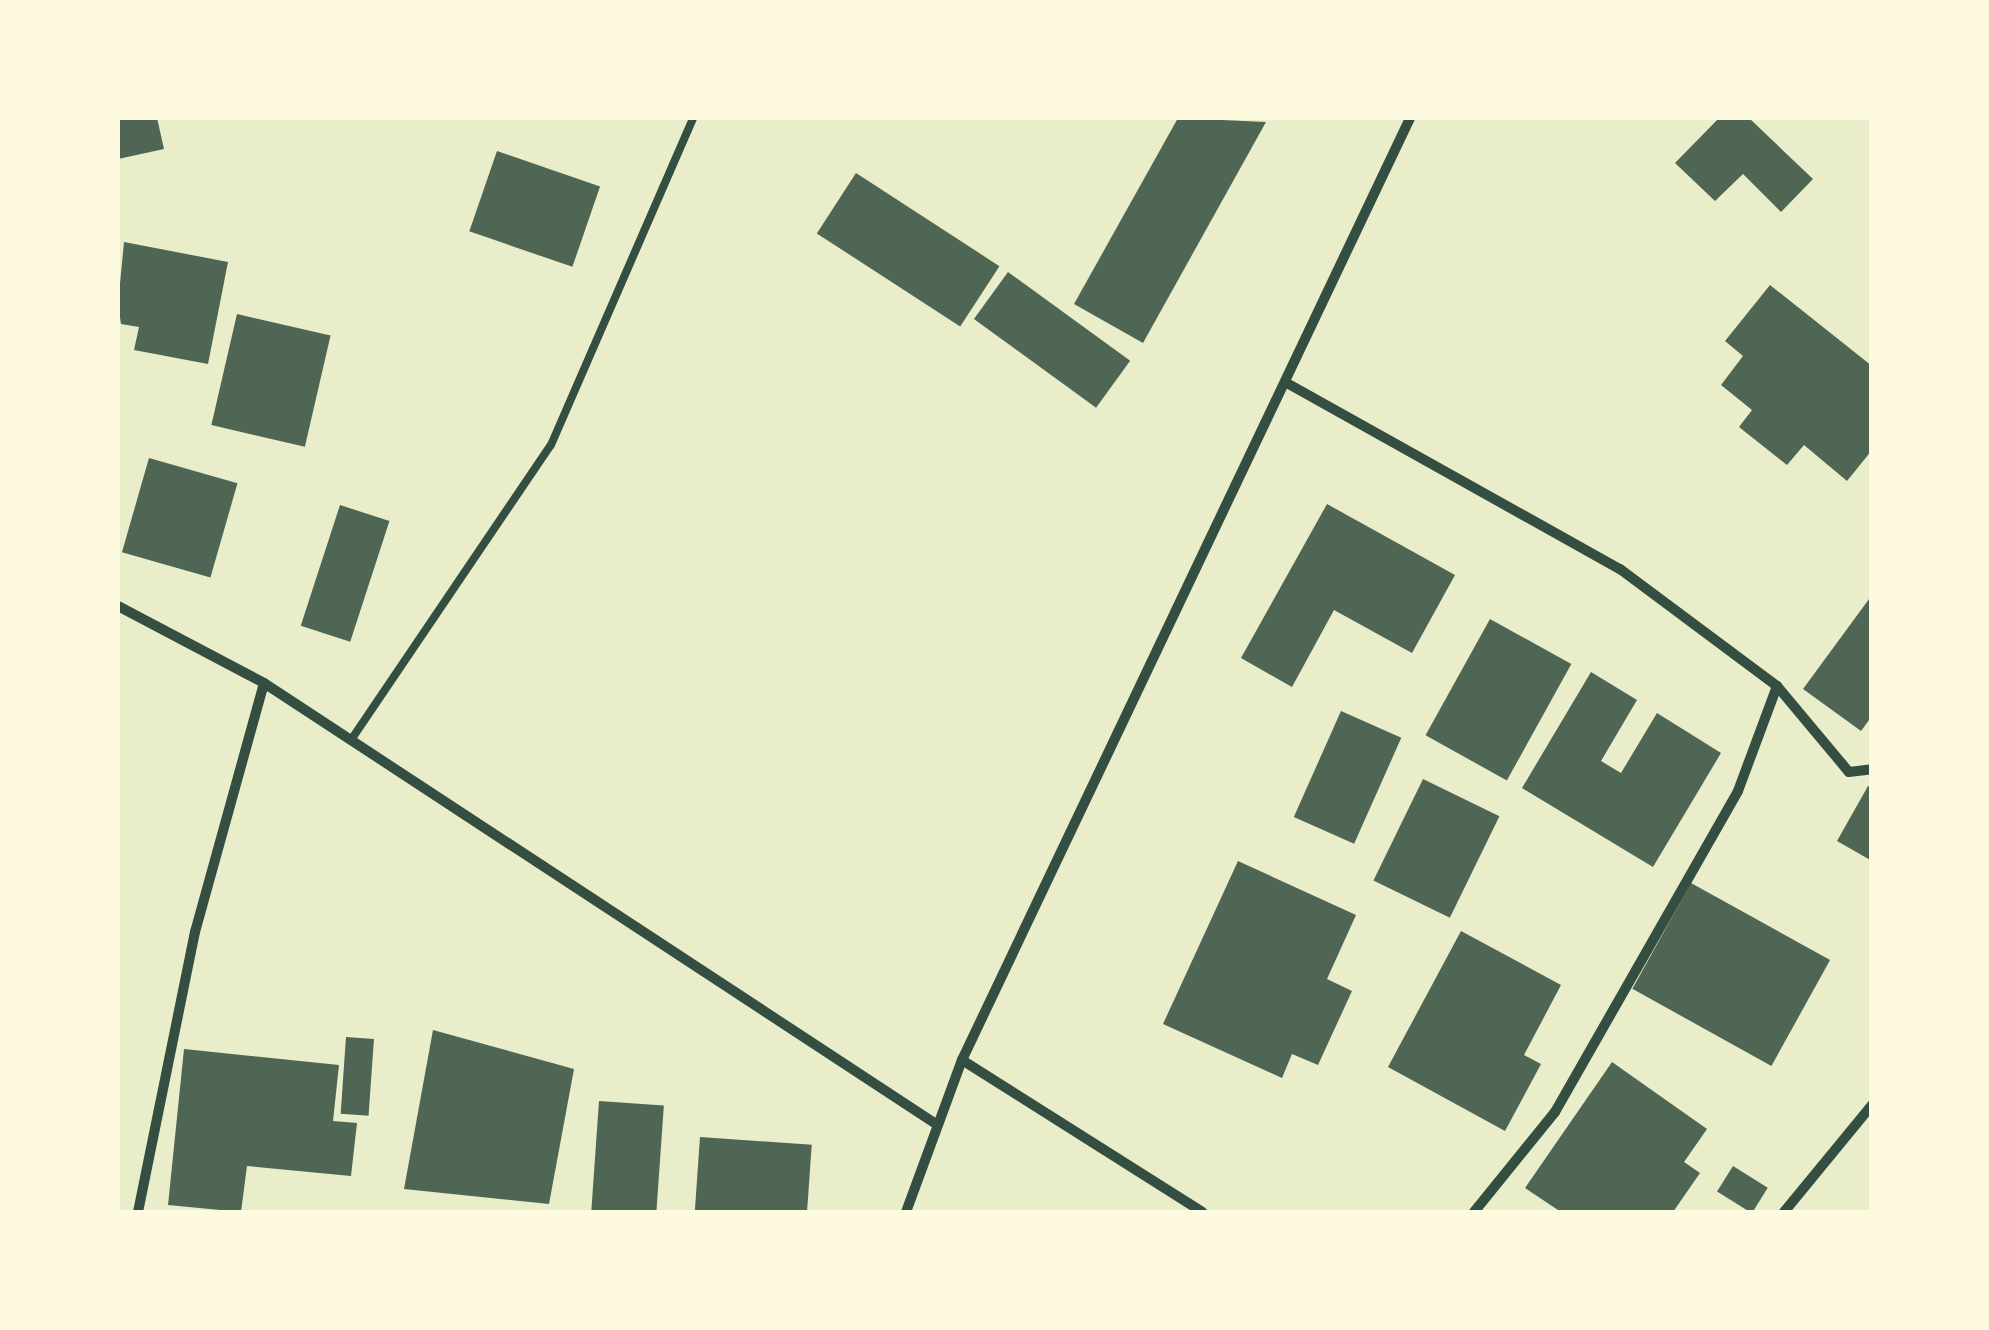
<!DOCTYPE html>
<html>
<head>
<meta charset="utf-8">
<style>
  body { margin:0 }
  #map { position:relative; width:1989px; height:1330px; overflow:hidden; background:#e9edc9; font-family:"Roboto Condensed",sans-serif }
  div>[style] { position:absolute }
  .building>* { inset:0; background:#4f6655; transform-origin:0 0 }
  .service>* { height:8px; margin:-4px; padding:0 4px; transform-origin:4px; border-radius:4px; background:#344e41 }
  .minor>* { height:10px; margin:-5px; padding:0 5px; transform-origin:5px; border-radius:5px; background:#344e41 }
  span { translate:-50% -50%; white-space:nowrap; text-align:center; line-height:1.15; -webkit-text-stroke:8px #fefae0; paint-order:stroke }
  .frame { position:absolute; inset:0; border:120px solid #fefae0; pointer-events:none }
</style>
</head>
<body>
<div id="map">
  <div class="building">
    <div style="clip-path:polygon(118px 118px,157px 118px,164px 149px,118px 159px)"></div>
    <div style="clip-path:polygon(1178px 118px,1266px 122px,1143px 343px,1074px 304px)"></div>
    <div style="clip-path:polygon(1719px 118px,1749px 118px,1813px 179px,1781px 212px,1743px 174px,1715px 201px,1675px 163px)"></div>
    <div style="left:497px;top:151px;width:109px;height:85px;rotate:19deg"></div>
    <div style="left:856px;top:173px;width:171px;height:72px;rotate:33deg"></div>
    <div style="clip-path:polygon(124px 242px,228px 262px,208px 364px,134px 350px,139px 327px,121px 324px,118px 304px)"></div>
    <div style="left:1008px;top:272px;width:151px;height:58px;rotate:36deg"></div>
    <div style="clip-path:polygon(1770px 285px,1872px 366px,1872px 450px,1847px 481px,1804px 445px,1787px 465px,1739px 427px,1752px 410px,1721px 385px,1743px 356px,1725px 341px)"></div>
    <div style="left:237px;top:314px;width:96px;height:114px;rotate:13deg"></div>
    <div style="left:149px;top:458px;width:92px;height:98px;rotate:16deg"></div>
    <div style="clip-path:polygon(1327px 504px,1455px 575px,1412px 653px,1334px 610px,1292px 687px,1241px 658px)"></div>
    <div style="left:340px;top:505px;width:52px;height:127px;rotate:18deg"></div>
    <div style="clip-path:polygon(1872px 595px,1872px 716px,1861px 731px,1803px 689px)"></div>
    <div style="left:1490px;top:619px;width:93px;height:133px;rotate:29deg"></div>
    <div style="clip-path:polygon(1591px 672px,1637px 700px,1601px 761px,1621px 773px,1657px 713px,1721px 753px,1653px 867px,1522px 788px)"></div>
    <div style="left:1341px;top:711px;width:66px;height:116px;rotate:24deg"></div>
    <div style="left:1423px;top:779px;width:85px;height:113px;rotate:26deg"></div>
    <div style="clip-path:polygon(1868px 786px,1872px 788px,1872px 861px,1837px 841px)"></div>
    <div style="clip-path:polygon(1238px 861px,1356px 915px,1327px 979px,1352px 991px,1318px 1065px,1292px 1054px,1282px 1078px,1163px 1024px)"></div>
    <div style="left:1691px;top:883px;width:159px;height:121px;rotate:29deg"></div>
    <div style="clip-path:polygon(1461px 931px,1561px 985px,1524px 1055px,1541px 1064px,1505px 1131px,1388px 1067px)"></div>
    <div style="clip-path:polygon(433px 1030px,574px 1069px,549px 1204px,404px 1189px)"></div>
    <div style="left:346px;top:1037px;width:28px;height:77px;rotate:4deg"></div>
    <div style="clip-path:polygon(184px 1049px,339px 1065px,333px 1121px,357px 1123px,351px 1176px,247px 1166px,241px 1212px,168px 1205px)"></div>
    <div style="clip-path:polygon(1612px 1062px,1707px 1129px,1684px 1162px,1700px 1173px,1673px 1212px,1561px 1212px,1525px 1188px)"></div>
    <div style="left:599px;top:1101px;width:65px;height:111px;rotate:4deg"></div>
    <div style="left:700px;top:1137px;width:112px;height:75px;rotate:4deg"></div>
    <div style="left:1733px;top:1166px;width:41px;height:30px;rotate:32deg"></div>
  </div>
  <div class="service">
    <div style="left:351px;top:740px;width:356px;rotate:-55.9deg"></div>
    <div style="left:551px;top:445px;width:357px;rotate:-66.5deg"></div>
  </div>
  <div class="minor">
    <div style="left:1285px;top:382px;width:384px;rotate:29.2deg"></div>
    <div style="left:1620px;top:569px;width:196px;rotate:36.7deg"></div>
    <div style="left:1777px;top:686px;width:112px;rotate:50.1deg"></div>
    <div style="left:1849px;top:772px;width:23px;rotate:-7deg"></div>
    <div style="left:118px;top:606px;width:165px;rotate:27.8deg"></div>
    <div style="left:264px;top:683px;width:804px;rotate:33.27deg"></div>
    <div style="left:962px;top:1060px;width:284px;rotate:32.3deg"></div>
    <div style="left:138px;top:1212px;width:286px;rotate:-78.5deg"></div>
    <div style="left:195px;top:932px;width:258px;rotate:-74.5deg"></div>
    <div style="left:906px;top:1212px;width:162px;rotate:-69.8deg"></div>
    <div style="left:962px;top:1060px;width:1043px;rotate:-64.56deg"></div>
    <div style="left:1474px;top:1212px;width:129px;rotate:-51deg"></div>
    <div style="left:1555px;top:1112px;width:369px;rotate:-60.3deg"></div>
    <div style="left:1738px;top:791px;width:112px;rotate:-69.6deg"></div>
    <div style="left:1784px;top:1212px;width:139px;rotate:-50.6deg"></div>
  </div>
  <div class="frame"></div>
</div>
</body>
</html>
